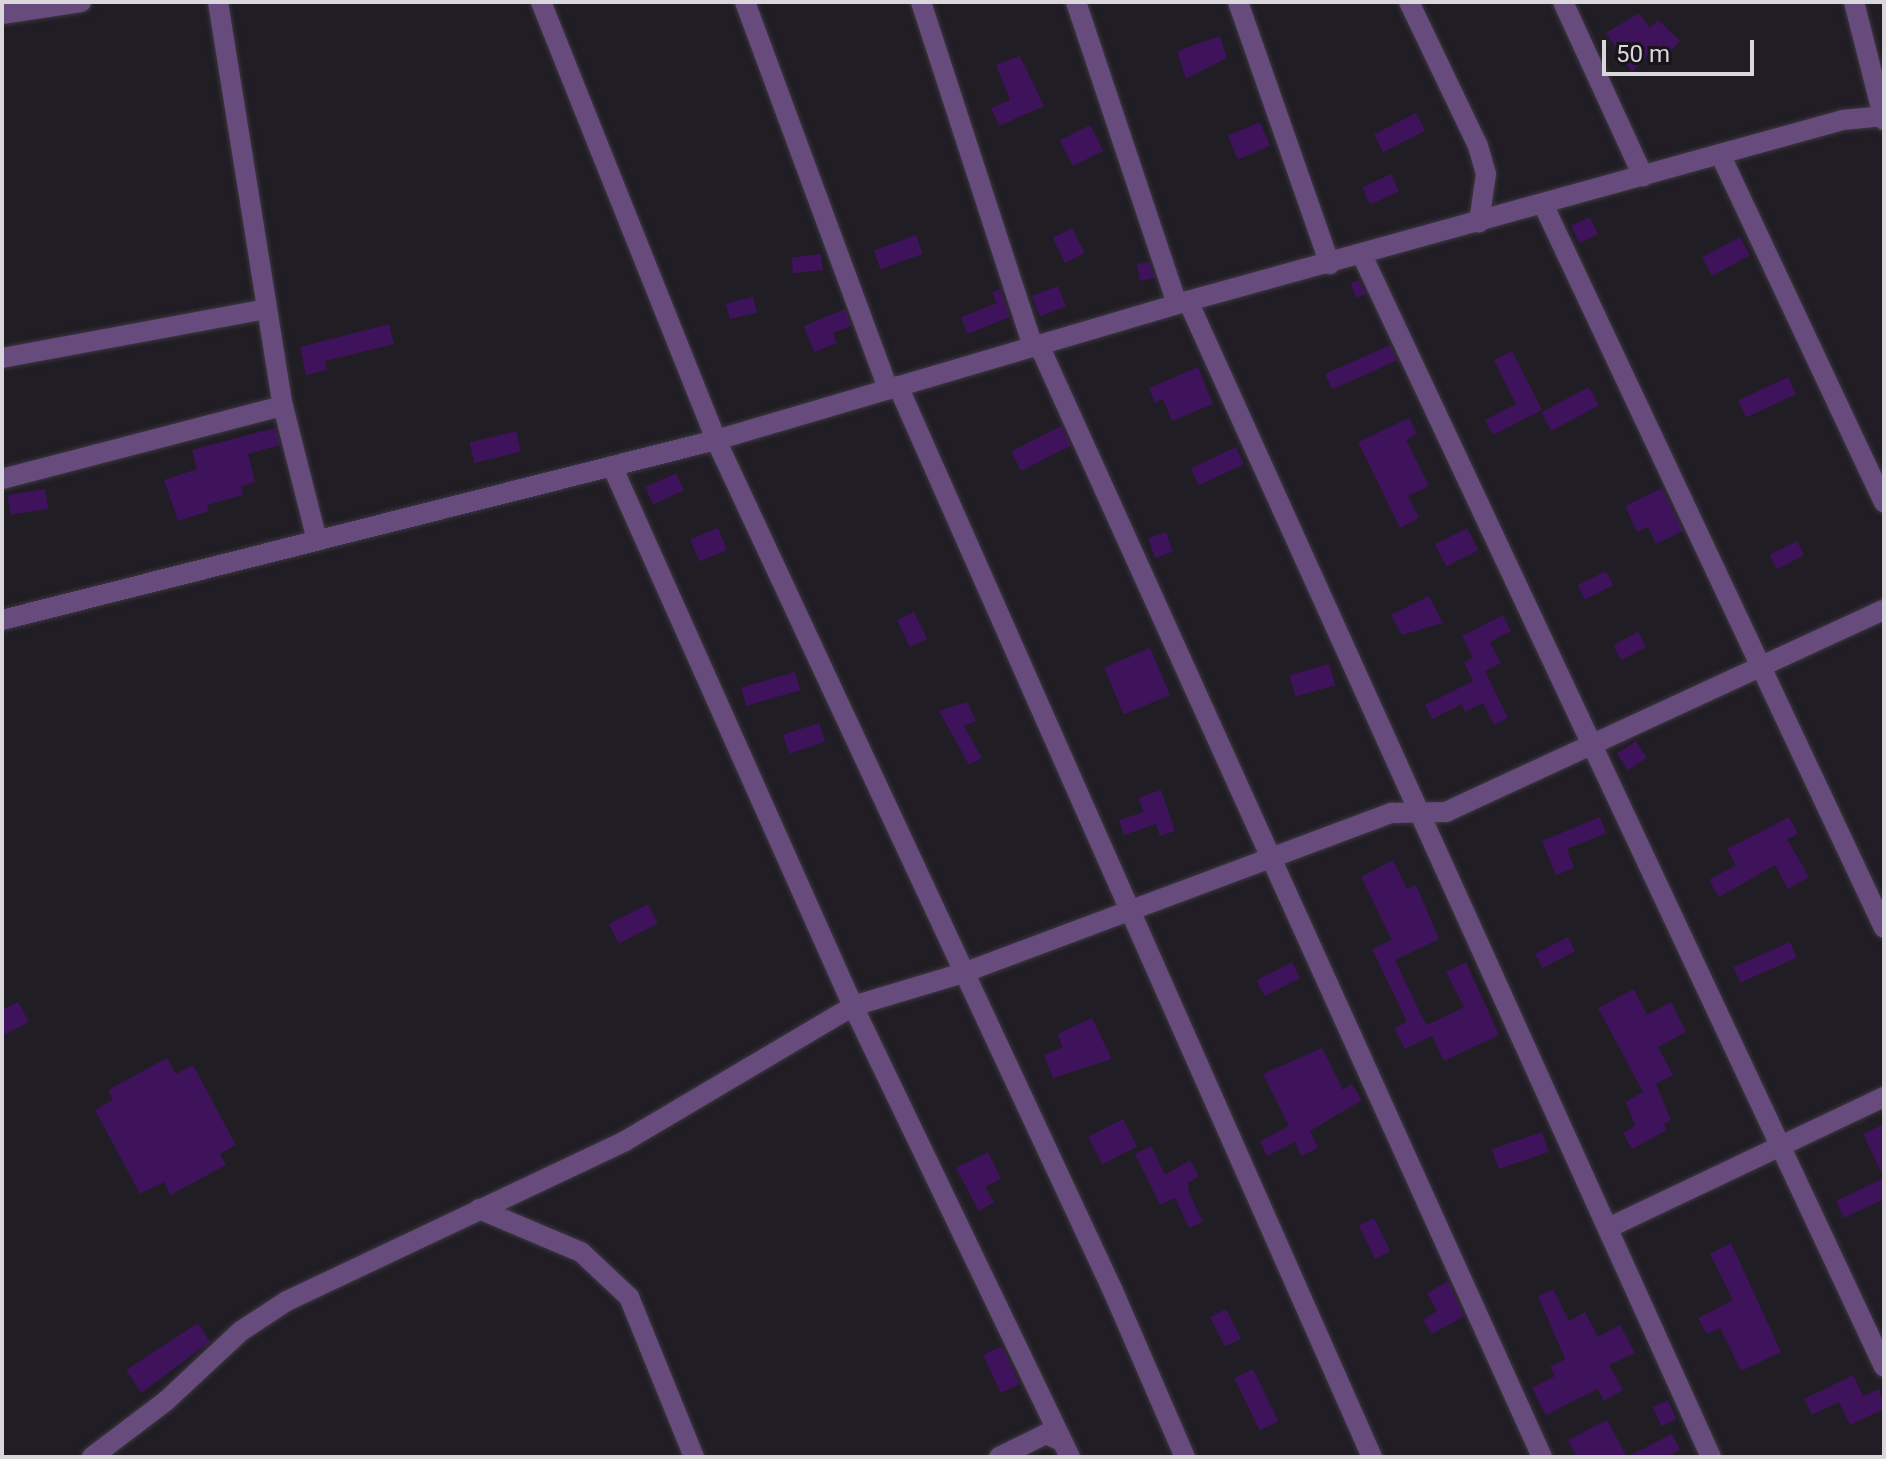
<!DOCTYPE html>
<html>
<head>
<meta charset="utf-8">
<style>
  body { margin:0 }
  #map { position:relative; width:1886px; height:1459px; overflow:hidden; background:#211d25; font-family:Roboto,sans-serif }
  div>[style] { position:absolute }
  .building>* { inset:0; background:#3f125c; transform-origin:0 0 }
  .roads { filter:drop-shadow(0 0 2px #3b373f) drop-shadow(0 0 2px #3b373f) }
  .minor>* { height:20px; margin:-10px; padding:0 10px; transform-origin:10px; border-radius:10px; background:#664b7c }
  span { translate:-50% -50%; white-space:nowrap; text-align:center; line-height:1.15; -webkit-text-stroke:6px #18141b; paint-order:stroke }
  .frame { position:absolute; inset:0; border:4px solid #dad7dc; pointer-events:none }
  .scale { position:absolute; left:1602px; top:40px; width:152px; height:36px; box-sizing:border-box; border:4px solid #dad7dc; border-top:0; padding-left:10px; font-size:24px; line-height:28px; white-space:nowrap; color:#dad7dc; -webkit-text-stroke:6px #18141b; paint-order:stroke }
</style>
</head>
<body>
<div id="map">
  <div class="building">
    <div style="clip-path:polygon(1639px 13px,1650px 28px,1658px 20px,1680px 41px,1668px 54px,1658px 45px,1632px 72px,1606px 33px)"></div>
    <div style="clip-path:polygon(1220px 36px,1227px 58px,1186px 79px,1177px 51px)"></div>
    <div style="clip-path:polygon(1020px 56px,1044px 106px,999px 126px,991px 108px,1010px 100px,996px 65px)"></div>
    <div style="left:1416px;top:113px;width:20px;height:47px;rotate:63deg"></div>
    <div style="left:1260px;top:122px;width:26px;height:35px;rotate:67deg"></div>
    <div style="left:1090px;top:125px;width:29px;height:34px;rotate:63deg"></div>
    <div style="left:1391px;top:174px;width:19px;height:32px;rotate:65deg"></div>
    <div style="left:1590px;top:217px;width:19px;height:21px;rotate:65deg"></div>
    <div style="left:1072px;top:228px;width:28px;height:22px;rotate:63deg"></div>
    <div style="left:916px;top:235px;width:20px;height:45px;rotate:70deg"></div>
    <div style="left:1740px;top:237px;width:21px;height:43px;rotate:62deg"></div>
    <div style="left:821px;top:254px;width:16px;height:30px;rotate:83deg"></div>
    <div style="clip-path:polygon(1149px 262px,1155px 278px,1140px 281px,1137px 264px)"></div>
    <div style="clip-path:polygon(1359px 280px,1366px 294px,1356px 298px,1351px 283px)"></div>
    <div style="left:1058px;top:286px;width:22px;height:28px;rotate:69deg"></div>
    <div style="clip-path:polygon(1000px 289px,1010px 317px,967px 334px,961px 317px,997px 303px,992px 292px)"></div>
    <div style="left:753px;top:297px;width:16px;height:28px;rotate:76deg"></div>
    <div style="clip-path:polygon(845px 309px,851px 326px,833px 333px,837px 343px,814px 352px,804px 326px)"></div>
    <div style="clip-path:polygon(389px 324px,394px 344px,325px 361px,327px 370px,306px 375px,300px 347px)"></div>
    <div style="left:1390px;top:345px;width:17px;height:71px;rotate:66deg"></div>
    <div style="clip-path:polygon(1512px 351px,1542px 410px,1493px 435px,1485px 420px,1516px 404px,1494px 360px)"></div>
    <div style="clip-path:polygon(1198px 367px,1213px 404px,1172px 421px,1163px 399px,1155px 403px,1149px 388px)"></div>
    <div style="left:1788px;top:377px;width:19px;height:55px;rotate:65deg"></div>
    <div style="left:1589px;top:387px;width:21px;height:54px;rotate:62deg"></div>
    <div style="clip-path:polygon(1409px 418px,1417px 434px,1406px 440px,1429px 486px,1408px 496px,1419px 518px,1400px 528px,1358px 442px)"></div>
    <div style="left:1061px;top:426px;width:22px;height:56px;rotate:63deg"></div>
    <div style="clip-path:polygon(275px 428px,280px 445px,248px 454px,255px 482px,241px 486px,243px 495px,207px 505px,209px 511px,178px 521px,164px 480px,197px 469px,192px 450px)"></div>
    <div style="left:516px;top:431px;width:21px;height:48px;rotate:76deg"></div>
    <div style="left:1236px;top:447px;width:19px;height:50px;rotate:65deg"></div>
    <div style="left:676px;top:473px;width:19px;height:34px;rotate:65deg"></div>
    <div style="clip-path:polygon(1662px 488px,1683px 531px,1656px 544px,1648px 527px,1637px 532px,1625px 506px)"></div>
    <div style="left:45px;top:489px;width:20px;height:38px;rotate:81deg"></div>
    <div style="left:718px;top:528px;width:24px;height:30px;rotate:68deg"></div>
    <div style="left:1467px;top:528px;width:25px;height:36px;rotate:63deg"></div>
    <div style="left:1166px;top:532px;width:21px;height:19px;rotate:71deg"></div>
    <div style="left:1797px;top:541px;width:16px;height:31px;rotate:63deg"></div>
    <div style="left:1606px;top:571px;width:16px;height:32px;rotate:63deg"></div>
    <div style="clip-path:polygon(1429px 596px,1443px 623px,1402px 635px,1391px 615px)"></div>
    <div style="left:914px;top:612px;width:30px;height:19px;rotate:64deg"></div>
    <div style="clip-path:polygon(1503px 615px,1511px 631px,1490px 642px,1501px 663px,1485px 671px,1508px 718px,1494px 725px,1483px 703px,1465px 712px,1462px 704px,1432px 719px,1425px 705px,1473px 681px,1464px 662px,1473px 658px,1462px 636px)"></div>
    <div style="left:1638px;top:632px;width:17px;height:28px;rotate:62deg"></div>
    <div style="left:1150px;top:648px;width:51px;height:50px;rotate:67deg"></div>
    <div style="left:1329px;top:664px;width:22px;height:41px;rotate:74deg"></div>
    <div style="left:795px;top:672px;width:19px;height:56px;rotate:74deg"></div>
    <div style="clip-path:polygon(967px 702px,976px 721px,964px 726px,982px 758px,969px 765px,939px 711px)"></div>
    <div style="left:819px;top:723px;width:20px;height:38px;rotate:72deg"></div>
    <div style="left:1636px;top:741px;width:20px;height:23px;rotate:57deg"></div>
    <div style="clip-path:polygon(1161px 790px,1175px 831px,1160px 836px,1156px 824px,1124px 835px,1119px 820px,1144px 812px,1138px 798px)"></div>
    <div style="clip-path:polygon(1600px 817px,1606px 833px,1567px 849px,1574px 868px,1556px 875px,1542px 841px)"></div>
    <div style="clip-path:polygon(1789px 817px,1798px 834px,1787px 839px,1809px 877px,1788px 889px,1775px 865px,1719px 897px,1709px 880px,1736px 865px,1727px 849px)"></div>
    <div style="clip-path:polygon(1393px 860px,1407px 889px,1416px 885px,1439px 939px,1395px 960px,1421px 1015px,1427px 1025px,1464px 1007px,1446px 972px,1466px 962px,1499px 1035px,1444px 1061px,1432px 1036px,1405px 1049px,1394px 1028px,1407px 1022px,1372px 949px,1392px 940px,1361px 877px)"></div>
    <div style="left:648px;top:904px;width:22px;height:44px;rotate:63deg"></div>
    <div style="left:1568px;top:937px;width:16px;height:37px;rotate:63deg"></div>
    <div style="left:1790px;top:942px;width:17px;height:62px;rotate:66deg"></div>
    <div style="left:1292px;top:962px;width:18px;height:40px;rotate:63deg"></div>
    <div style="clip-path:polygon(1634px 989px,1647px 1015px,1671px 1002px,1686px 1032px,1658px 1047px,1673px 1075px,1656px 1084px,1671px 1120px,1664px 1124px,1667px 1130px,1632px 1149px,1623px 1133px,1635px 1126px,1626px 1102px,1643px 1092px,1598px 1008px)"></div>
    <div style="clip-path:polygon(18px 1002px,29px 1022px,2px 1036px,2px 1010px)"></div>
    <div style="clip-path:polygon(1092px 1018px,1112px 1059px,1053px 1078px,1044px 1055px,1063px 1047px,1057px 1034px)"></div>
    <div style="clip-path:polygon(1322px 1048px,1343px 1090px,1352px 1084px,1362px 1100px,1310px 1131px,1318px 1148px,1301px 1156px,1295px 1142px,1267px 1156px,1260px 1141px,1289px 1126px,1263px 1074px)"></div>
    <div style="clip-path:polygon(167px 1058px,176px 1074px,193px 1065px,236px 1145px,220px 1154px,226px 1165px,170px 1195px,164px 1182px,140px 1194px,95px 1110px,113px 1100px,108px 1090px)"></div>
    <div style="left:1123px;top:1119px;width:31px;height:39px;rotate:63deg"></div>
    <div style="clip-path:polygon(1884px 1124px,1884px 1178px,1863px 1134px)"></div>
    <div style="left:1542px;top:1132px;width:21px;height:53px;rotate:71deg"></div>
    <div style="clip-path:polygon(1151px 1146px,1165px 1175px,1190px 1160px,1199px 1176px,1188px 1183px,1189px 1193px,1203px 1222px,1189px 1228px,1175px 1198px,1160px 1205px,1135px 1154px)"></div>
    <div style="clip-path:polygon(988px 1152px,1001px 1179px,985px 1187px,994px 1202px,979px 1211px,956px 1168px)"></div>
    <div style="clip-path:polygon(1884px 1178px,1884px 1199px,1844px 1218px,1836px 1201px)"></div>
    <div style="left:1374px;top:1218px;width:37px;height:17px;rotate:64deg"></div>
    <div style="clip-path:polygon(1731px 1243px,1781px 1352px,1741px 1371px,1720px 1328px,1707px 1334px,1698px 1318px,1733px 1300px,1710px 1254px)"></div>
    <div style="clip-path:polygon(1448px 1281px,1464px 1316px,1432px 1334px,1423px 1320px,1437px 1311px,1427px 1293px)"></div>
    <div style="clip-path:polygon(1553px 1289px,1569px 1321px,1585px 1312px,1598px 1337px,1620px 1325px,1635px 1353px,1609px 1365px,1623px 1390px,1604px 1401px,1598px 1389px,1546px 1415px,1532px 1388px,1555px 1376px,1550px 1367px,1565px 1359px,1538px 1296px)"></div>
    <div style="left:1226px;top:1309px;width:33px;height:18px;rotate:63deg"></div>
    <div style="clip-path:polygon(198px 1323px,210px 1342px,141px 1393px,126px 1370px)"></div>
    <div style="left:1002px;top:1346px;width:42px;height:21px;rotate:65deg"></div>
    <div style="left:1253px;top:1369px;width:58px;height:21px;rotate:64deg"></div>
    <div style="clip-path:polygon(1853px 1375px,1863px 1396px,1879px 1389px,1884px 1409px,1850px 1425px,1839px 1402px,1812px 1415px,1804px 1399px)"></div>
    <div style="left:1668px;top:1400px;width:21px;height:17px;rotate:65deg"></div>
    <div style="clip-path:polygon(1607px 1420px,1627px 1457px,1577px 1457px,1568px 1440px)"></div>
    <div style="clip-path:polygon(1672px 1434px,1680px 1450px,1667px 1457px,1627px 1457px)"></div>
  </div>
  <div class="roads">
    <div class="minor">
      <div style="left:218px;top:2px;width:409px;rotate:80.9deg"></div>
      <div style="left:283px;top:406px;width:138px;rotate:75.8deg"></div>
      <div style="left:541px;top:2px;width:472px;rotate:68.2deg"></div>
      <div style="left:716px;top:440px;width:939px;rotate:64.99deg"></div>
      <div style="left:1113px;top:1291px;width:181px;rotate:66.6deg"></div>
      <div style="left:745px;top:2px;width:413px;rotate:69.7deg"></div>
      <div style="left:921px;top:2px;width:363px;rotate:72deg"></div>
      <div style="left:1076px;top:2px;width:318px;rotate:71.5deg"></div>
      <div style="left:1238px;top:2px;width:278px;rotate:70.7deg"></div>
      <div style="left:1409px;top:2px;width:160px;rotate:64.4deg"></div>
      <div style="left:1478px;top:146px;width:29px;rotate:74deg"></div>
      <div style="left:1486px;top:174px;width:49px;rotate:98.3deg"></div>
      <div style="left:1563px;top:2px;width:192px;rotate:65.3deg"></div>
      <div style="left:1854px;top:2px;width:122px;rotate:75.7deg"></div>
      <div style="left:2px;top:14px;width:80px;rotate:-8.6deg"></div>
      <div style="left:1720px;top:154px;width:385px;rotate:64.8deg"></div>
      <div style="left:1543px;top:204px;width:800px;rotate:64.78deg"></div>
      <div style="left:1362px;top:255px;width:1228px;rotate:64.85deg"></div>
      <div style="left:1188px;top:301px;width:1269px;rotate:65.66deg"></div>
      <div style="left:1039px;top:345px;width:1220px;rotate:65.66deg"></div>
      <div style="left:2px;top:358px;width:269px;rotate:-10.5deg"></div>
      <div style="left:898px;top:386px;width:1171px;rotate:66.13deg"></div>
      <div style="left:612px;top:466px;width:591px;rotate:65.95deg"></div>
      <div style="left:853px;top:1006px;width:500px;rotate:64.31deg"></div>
      <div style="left:2px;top:479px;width:290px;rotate:-14.6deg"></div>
      <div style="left:2px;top:620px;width:736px;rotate:-14.15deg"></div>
      <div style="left:716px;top:440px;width:492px;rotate:-16.4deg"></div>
      <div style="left:1188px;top:301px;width:680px;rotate:-15.45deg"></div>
      <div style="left:1843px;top:120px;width:41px;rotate:-5.6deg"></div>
      <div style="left:479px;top:1209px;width:111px;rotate:22.9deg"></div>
      <div style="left:581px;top:1252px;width:66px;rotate:43.2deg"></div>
      <div style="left:629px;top:1297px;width:173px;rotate:67.9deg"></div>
      <div style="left:1608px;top:1228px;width:306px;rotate:-25.4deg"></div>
      <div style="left:92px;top:1457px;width:94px;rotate:-37.2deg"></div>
      <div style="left:167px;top:1400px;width:101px;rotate:-43deg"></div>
      <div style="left:241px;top:1331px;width:55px;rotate:-33.1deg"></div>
      <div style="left:287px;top:1301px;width:374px;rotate:-25.3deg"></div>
      <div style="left:625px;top:1141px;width:265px;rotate:-30.6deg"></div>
      <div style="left:853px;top:1006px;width:115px;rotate:-16.7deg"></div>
      <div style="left:963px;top:973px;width:458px;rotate:-20.5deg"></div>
      <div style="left:1392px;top:813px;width:54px;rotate:-1.1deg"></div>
      <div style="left:1446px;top:812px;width:482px;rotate:-24.8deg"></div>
      <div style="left:999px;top:1457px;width:52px;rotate:-26.1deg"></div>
      <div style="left:1046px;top:1434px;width:17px;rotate:25deg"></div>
    </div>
  </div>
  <div class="frame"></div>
  <div class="scale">50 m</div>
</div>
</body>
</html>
